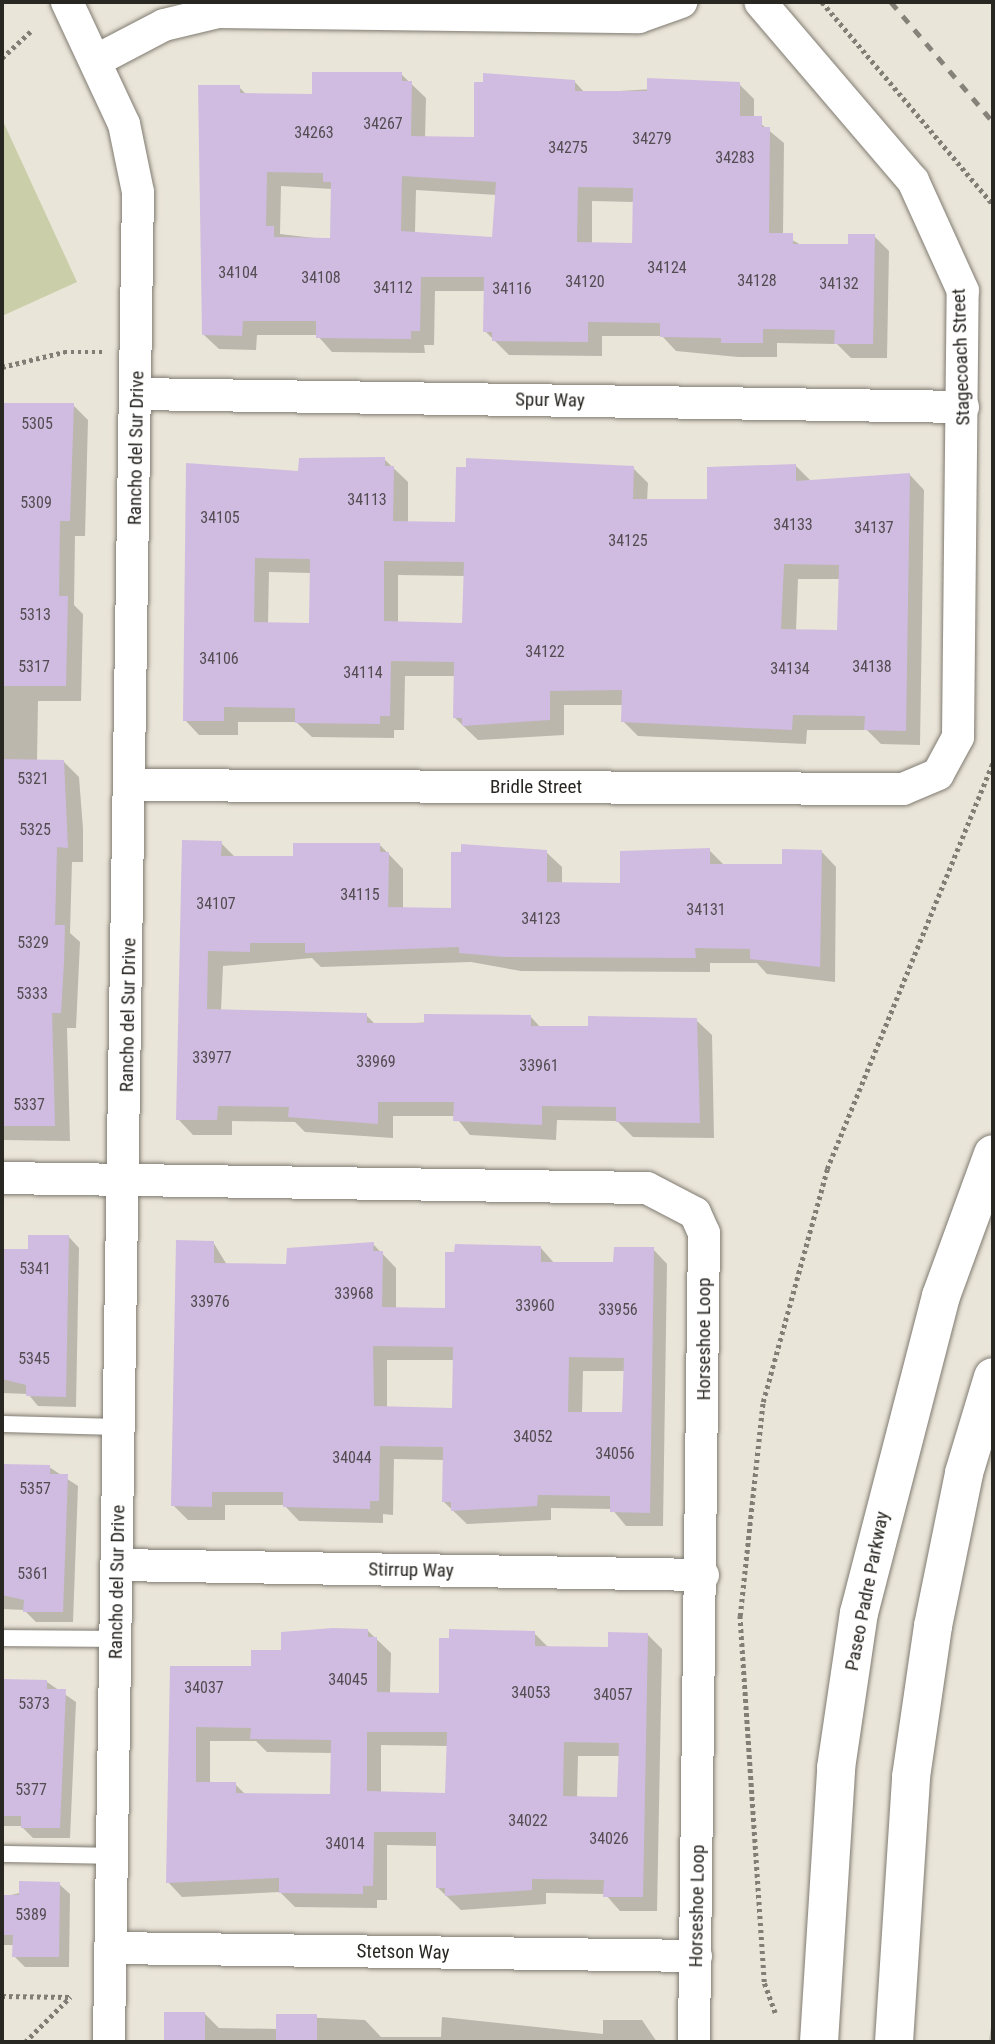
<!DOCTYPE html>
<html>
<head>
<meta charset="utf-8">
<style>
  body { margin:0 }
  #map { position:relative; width:995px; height:2044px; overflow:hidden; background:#eae5d9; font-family:"Roboto Condensed",sans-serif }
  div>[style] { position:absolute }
  .green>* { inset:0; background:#cacea9 }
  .shadow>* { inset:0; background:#0003 }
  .building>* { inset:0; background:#d0bce0; transform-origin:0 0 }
  .path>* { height:4.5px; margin-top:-2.25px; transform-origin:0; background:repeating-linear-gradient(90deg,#817e76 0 3.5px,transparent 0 7px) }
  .roads { filter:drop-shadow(0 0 2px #807b71) drop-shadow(0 0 2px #807b71) }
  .service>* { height:16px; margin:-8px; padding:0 8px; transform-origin:8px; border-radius:8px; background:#fff }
  .minor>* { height:32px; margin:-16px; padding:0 16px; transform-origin:16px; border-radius:16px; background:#fff }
  .secondary>* { height:38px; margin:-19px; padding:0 19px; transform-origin:19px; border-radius:19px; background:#fff }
  .rail>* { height:5px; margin-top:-2.5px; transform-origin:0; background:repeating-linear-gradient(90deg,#85827a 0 9px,transparent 0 18px) }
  span { translate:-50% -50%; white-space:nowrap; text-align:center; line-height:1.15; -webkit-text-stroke:6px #fff; paint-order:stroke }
  .number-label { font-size:16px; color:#534c52 }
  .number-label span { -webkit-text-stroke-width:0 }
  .street-label { font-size:19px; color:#292722 }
  .frame { position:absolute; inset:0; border:4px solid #292722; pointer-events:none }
</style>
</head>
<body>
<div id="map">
  <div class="green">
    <div style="clip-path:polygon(2px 119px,77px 282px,2px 316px)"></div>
  </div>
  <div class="shadow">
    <div style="clip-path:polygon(evenodd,401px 74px,426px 98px,425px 138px,475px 139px,574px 81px,585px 93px,739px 84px,754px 99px,754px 118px,784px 143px,783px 235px,803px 246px,850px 246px,874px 236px,889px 251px,887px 358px,851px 358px,837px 344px,777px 343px,777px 357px,738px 357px,676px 351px,662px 336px,602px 336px,602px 356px,509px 355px,485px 331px,485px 291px,435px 291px,434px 345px,424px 345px,425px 353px,332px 352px,317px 335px,257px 335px,256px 350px,219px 349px,204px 335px,239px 87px,247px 95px,314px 96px,401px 74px,281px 186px,332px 189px,332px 240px,280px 234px,281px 186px,401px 74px,416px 190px,497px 195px,494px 239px,415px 233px,416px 190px,401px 74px,592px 201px,634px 202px,634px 244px,592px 244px,592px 201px)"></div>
    <div style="clip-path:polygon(2px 404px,73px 405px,88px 420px,85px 536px,75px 536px,74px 605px,83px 614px,81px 701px,38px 701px,37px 761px,63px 761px,79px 777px,83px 829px,83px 862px,72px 862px,70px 933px,80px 942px,76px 1028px,67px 1028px,70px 1141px,2px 1140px)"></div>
    <div style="clip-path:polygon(evenodd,384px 459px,408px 482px,408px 523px,457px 524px,633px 468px,648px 483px,647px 501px,709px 501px,796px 466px,811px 481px,910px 475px,924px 490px,920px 745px,881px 744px,867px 730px,807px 730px,806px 744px,638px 736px,623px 721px,623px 705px,564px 705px,564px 735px,478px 740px,454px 717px,455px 676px,405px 676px,404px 730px,394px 730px,394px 738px,312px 737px,296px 722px,238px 722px,238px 735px,199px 735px,185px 720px,188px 465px,300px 473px,384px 459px,269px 572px,312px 573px,311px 625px,268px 624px,269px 572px,384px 459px,398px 575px,466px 576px,464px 625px,398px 624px,398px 575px,384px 459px,798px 579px,840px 579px,839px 631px,796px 631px,798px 579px)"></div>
    <div style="clip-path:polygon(221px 843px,236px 858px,295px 858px,379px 844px,403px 869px,403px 909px,452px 910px,546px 852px,562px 867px,562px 884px,622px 885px,709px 850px,725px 866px,783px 866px,821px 851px,836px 867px,835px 982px,767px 974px,757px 963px,710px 963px,710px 972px,521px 971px,471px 962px,321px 967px,312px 958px,223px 966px,221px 1011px,366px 1015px,376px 1025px,531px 1017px,541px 1028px,590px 1028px,696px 1020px,712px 1035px,714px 1138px,633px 1137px,617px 1121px,557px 1120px,556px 1140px,470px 1135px,455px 1116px,393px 1116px,393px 1138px,305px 1132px,295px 1122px,232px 1121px,232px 1135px,193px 1135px,178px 1119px)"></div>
    <div style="clip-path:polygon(69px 1237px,79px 1248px,76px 1407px,38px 1406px,28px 1394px,2px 1393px,2px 1249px,30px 1250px)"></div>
    <div style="clip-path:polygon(evenodd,213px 1242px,227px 1265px,288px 1266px,373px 1244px,396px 1268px,396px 1309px,446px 1309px,540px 1247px,555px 1264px,615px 1264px,653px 1249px,667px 1264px,663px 1526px,626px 1526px,612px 1509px,551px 1508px,551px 1520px,467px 1524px,444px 1502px,444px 1460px,394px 1459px,393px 1515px,383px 1514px,383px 1523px,299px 1521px,284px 1505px,225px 1505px,225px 1520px,188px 1520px,173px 1505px,213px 1242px,387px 1360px,454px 1360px,454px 1409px,387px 1408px,387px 1360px,213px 1242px,583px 1371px,625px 1371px,624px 1414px,582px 1414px,583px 1371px)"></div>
    <div style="clip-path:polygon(2px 1466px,49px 1467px,78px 1486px,73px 1622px,36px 1622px,24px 1610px,2px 1609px)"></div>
    <div style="clip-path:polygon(evenodd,367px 1630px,391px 1653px,390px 1694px,441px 1695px,534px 1633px,549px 1648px,610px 1649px,648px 1635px,662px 1649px,657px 1911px,620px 1911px,605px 1894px,546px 1893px,546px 1904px,461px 1910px,437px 1887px,438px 1846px,387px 1845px,387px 1900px,377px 1900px,377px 1908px,295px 1907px,280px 1892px,182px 1897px,168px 1882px,172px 1668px,253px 1668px,283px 1652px,367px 1630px,210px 1741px,256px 1741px,267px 1752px,333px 1753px,332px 1795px,246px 1795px,235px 1784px,210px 1784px,210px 1741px,367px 1630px,381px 1745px,449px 1746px,447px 1795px,381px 1793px,381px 1745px,367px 1630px,578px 1756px,620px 1756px,619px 1799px,577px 1798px,578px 1756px)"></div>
    <div style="clip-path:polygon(2px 1681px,47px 1682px,76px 1702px,70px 1838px,33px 1838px,21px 1826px,2px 1826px)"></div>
    <div style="clip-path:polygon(59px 1884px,70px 1894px,69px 1967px,25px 1967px,14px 1956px,14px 1945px,2px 1945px,2px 1897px)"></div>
    <div style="clip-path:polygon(993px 2011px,993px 2042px,989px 2042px)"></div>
    <div style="clip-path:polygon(166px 2014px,205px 2014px,219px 2028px,278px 2029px,278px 2016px,365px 2020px,381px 2037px,441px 2037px,442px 2017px,603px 2034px,603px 2020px,642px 2020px,657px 2042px,165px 2042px)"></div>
  </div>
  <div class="building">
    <div style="clip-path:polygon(evenodd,312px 72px,402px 72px,402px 81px,412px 81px,411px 136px,474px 137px,474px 82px,483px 82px,483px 73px,575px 80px,575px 91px,647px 91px,647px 78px,740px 82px,740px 116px,762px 116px,762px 127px,770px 127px,769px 233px,793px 233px,793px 244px,848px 244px,848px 234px,875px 234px,873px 344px,834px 344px,835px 330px,763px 329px,763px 343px,721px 343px,721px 338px,660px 337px,660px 323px,588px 322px,588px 342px,492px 341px,492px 332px,483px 332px,484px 277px,421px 277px,420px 331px,411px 331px,411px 339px,316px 338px,316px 321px,243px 321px,242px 336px,202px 335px,198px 85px,240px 85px,240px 93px,312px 94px,312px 72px,267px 172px,323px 173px,323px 182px,331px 182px,330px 238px,274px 237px,274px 226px,266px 226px,267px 172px,312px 72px,402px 176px,496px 182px,492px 237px,401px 231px,402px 176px,312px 72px,578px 187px,633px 188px,632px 243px,577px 242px,578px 187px)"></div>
    <div style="clip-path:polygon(2px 403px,74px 403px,70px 521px,60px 521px,59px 596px,68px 596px,66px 686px,2px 686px)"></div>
    <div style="clip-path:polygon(evenodd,385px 457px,385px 466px,394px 466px,393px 521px,455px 522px,456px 467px,466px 467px,466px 458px,634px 466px,633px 499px,707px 499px,707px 467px,796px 464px,796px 481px,910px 473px,906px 731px,864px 730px,865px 716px,793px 715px,792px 730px,621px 722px,622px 690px,550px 691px,550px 720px,462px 726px,462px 718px,453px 718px,454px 662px,391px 661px,390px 716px,380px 716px,380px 724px,295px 723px,295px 708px,224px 707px,224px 721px,183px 721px,186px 463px,298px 471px,299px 458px,385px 457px,255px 558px,310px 559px,309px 623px,254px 622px,255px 558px,385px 457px,384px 561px,464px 562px,462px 623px,384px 621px,384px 561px,385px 457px,784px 564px,839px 565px,837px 630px,781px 629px,784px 564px)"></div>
    <div style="clip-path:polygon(2px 759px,64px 760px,68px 848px,57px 847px,55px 925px,65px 925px,64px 962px,61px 1013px,52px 1013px,55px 1126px,2px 1126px)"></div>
    <div style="clip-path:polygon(182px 840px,222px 841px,221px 856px,293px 856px,293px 843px,380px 843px,380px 852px,389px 852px,388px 907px,451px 908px,451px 852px,461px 852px,461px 844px,547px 850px,547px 882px,620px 883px,620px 851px,710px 848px,710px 864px,782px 864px,782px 849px,822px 850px,820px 967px,750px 959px,750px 949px,695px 948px,696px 958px,505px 957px,459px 953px,459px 947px,305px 953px,305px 943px,250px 943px,250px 952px,208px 951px,207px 1009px,367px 1013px,367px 1023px,424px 1023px,424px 1014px,531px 1015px,531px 1026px,588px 1026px,588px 1016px,697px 1018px,700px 1123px,616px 1122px,616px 1107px,542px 1106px,542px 1125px,453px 1121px,454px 1102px,378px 1102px,378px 1124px,288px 1117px,289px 1107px,218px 1106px,217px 1120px,176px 1120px)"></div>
    <div style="clip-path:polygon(28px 1235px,69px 1235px,66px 1397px,26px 1396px,26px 1385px,2px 1379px,2px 1249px,28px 1249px)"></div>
    <div style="clip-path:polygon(evenodd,176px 1240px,214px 1241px,214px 1263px,286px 1264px,287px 1248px,374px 1242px,373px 1251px,383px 1251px,382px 1307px,445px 1308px,445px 1252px,454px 1252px,455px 1244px,541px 1246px,541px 1262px,613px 1262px,614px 1247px,654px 1247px,650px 1513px,610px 1512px,610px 1496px,538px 1495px,537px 1506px,451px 1511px,451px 1502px,442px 1502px,443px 1447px,380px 1446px,379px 1501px,370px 1501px,370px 1509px,283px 1507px,283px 1492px,212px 1492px,212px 1507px,171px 1506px,176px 1240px,373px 1346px,453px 1347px,452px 1408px,374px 1406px,373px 1346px,176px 1240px,569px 1357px,624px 1358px,622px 1412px,568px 1412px,569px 1357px)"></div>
    <div style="clip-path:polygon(2px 1464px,50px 1465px,50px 1474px,68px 1474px,63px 1612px,23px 1612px,24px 1600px,2px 1595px)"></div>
    <div style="clip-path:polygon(evenodd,333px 1628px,368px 1629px,368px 1637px,377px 1637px,377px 1692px,439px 1693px,439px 1638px,449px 1638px,449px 1629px,535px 1631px,535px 1646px,608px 1647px,608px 1632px,648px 1633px,643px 1897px,603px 1897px,604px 1880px,532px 1879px,532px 1890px,445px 1896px,445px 1888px,436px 1888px,436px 1832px,374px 1832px,373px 1886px,363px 1886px,363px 1894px,279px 1893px,279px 1878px,166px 1883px,170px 1666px,251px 1666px,251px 1650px,281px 1650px,281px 1632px,333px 1628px,196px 1727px,251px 1728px,250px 1739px,331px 1740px,330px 1794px,236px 1793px,236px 1782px,196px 1782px,196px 1727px,333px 1628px,367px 1732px,447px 1732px,445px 1793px,367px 1791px,367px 1732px,333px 1628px,564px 1742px,619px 1743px,617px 1797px,563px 1796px,564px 1742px)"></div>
    <div style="clip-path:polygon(2px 1679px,47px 1680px,47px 1689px,66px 1689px,60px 1828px,21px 1828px,21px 1816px,3px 1816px)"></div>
    <div style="clip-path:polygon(19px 1881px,60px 1882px,59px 1957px,12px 1957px,13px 1935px,2px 1935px,2px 1895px,19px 1895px)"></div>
    <div style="left:164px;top:2012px;width:41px;height:30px"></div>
    <div style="left:276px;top:2014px;width:41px;height:28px"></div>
  </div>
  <div class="path">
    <div style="left:822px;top:2px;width:265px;rotate:49.8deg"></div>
    <div style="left:2px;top:58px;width:41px;rotate:-43deg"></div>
    <div style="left:2px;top:367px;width:64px;rotate:-13.6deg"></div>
    <div style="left:64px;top:352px;width:40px"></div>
    <div style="left:2px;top:1996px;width:68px;rotate:0.8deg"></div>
    <div style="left:775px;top:2013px;width:33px;rotate:-110deg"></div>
    <div style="left:764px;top:1982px;width:367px;rotate:-93.8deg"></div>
    <div style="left:740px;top:1616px;width:215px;rotate:-83.9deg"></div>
    <div style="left:763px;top:1402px;width:242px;rotate:-74.6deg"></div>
    <div style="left:827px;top:1169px;width:439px;rotate:-67.8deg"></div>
    <div style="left:25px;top:2042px;width:64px;rotate:-45deg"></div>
  </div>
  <div class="roads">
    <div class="service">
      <div style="left:2px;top:1424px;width:118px;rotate:1.5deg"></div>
      <div style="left:2px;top:1638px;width:114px;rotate:0.5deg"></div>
      <div style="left:2px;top:1854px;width:110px;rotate:1deg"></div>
    </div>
    <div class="minor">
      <div style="left:67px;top:2px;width:135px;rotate:65deg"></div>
      <div style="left:124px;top:124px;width:69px;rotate:78.4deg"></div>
      <div style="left:138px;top:192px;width:1850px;rotate:90.9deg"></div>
      <div style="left:99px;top:59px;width:73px;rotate:-27.6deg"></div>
      <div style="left:164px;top:25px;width:56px;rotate:-13.5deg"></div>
      <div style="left:218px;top:12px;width:421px;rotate:0.7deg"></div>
      <div style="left:639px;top:17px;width:45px;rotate:-19.7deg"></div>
      <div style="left:137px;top:394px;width:826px;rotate:0.9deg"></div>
      <div style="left:131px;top:785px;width:772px;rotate:0.3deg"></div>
      <div style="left:903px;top:789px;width:38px;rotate:-23deg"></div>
      <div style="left:938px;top:774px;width:42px;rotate:-61.6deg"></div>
      <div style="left:958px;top:737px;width:446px;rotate:-89.4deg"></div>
      <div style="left:963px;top:291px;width:121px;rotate:-114.4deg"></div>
      <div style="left:913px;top:181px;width:235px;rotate:-130.5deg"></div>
      <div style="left:2px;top:1178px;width:645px;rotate:0.89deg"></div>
      <div style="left:647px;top:1188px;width:54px;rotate:27.5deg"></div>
      <div style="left:695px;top:1213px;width:22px;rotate:66deg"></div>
      <div style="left:704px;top:1233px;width:809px;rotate:90.71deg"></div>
      <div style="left:118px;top:1565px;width:585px;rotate:0.98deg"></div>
      <div style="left:110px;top:1948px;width:586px;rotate:0.78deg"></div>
    </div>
    <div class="secondary">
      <div style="left:819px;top:2042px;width:275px;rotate:-86.4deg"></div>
      <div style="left:836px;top:1768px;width:157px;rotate:-81.6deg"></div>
      <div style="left:859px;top:1613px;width:327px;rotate:-75.5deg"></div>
      <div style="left:941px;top:1296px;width:151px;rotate:-69.9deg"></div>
      <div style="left:894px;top:2042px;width:266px;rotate:-86.3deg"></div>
      <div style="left:911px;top:1777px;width:153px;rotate:-81.7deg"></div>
      <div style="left:933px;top:1626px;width:156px;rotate:-78.5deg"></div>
      <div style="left:964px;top:1473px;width:100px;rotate:-73.2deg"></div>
    </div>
  </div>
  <div class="rail">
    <div style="left:891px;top:2px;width:157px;rotate:49.6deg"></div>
  </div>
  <div class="number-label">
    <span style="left:383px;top:124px">34267</span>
    <span style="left:314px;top:133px">34263</span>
    <span style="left:652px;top:139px">34279</span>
    <span style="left:568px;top:148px">34275</span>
    <span style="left:735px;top:158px">34283</span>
    <span style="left:667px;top:268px">34124</span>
    <span style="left:238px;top:273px">34104</span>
    <span style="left:321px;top:278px">34108</span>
    <span style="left:757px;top:281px">34128</span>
    <span style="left:585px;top:282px">34120</span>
    <span style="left:839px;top:284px">34132</span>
    <span style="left:393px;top:288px">34112</span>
    <span style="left:512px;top:289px">34116</span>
    <span style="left:37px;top:424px">5305</span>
    <span style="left:367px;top:500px">34113</span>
    <span style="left:36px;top:503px">5309</span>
    <span style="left:220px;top:518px">34105</span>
    <span style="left:793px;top:525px">34133</span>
    <span style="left:874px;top:528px">34137</span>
    <span style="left:628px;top:541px">34125</span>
    <span style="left:35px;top:615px">5313</span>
    <span style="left:545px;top:652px">34122</span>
    <span style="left:219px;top:659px">34106</span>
    <span style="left:34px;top:667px">5317</span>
    <span style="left:872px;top:667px">34138</span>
    <span style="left:790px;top:669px">34134</span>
    <span style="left:363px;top:673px">34114</span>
    <span style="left:33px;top:779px">5321</span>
    <span style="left:35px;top:830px">5325</span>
    <span style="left:360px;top:895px">34115</span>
    <span style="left:216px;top:904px">34107</span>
    <span style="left:706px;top:910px">34131</span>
    <span style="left:541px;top:919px">34123</span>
    <span style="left:33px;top:943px">5329</span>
    <span style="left:32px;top:994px">5333</span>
    <span style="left:212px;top:1058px">33977</span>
    <span style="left:376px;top:1062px">33969</span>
    <span style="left:539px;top:1066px">33961</span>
    <span style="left:29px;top:1105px">5337</span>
    <span style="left:35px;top:1269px">5341</span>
    <span style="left:354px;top:1294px">33968</span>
    <span style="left:210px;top:1302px">33976</span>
    <span style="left:535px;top:1306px">33960</span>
    <span style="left:618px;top:1310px">33956</span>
    <span style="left:34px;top:1359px">5345</span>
    <span style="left:533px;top:1437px">34052</span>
    <span style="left:615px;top:1454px">34056</span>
    <span style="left:352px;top:1458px">34044</span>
    <span style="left:35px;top:1489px">5357</span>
    <span style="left:33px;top:1574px">5361</span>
    <span style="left:348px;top:1680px">34045</span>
    <span style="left:204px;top:1688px">34037</span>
    <span style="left:531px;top:1693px">34053</span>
    <span style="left:613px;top:1695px">34057</span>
    <span style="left:34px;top:1704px">5373</span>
    <span style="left:31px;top:1790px">5377</span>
    <span style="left:528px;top:1821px">34022</span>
    <span style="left:609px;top:1839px">34026</span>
    <span style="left:345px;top:1844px">34014</span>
    <span style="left:31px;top:1915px">5389</span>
  </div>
  <div class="street-label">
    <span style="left:961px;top:357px;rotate:-92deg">Stagecoach Street</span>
    <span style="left:550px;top:400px;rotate:1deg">Spur Way</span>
    <span style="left:136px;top:448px;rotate:-89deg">Rancho del Sur Drive</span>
    <span style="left:536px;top:787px">Bridle Street</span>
    <span style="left:128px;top:1015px;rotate:-89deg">Rancho del Sur Drive</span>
    <span style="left:704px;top:1339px;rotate:-90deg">Horseshoe Loop</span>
    <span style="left:411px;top:1570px;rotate:1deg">Stirrup Way</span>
    <span style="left:117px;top:1582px;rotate:-89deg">Rancho del Sur Drive</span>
    <span style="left:867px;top:1591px;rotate:-79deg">Paseo Padre Parkway</span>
    <span style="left:697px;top:1906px;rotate:-89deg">Horseshoe Loop</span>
    <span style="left:403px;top:1952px;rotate:1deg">Stetson Way</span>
  </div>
  <div class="frame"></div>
</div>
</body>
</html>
